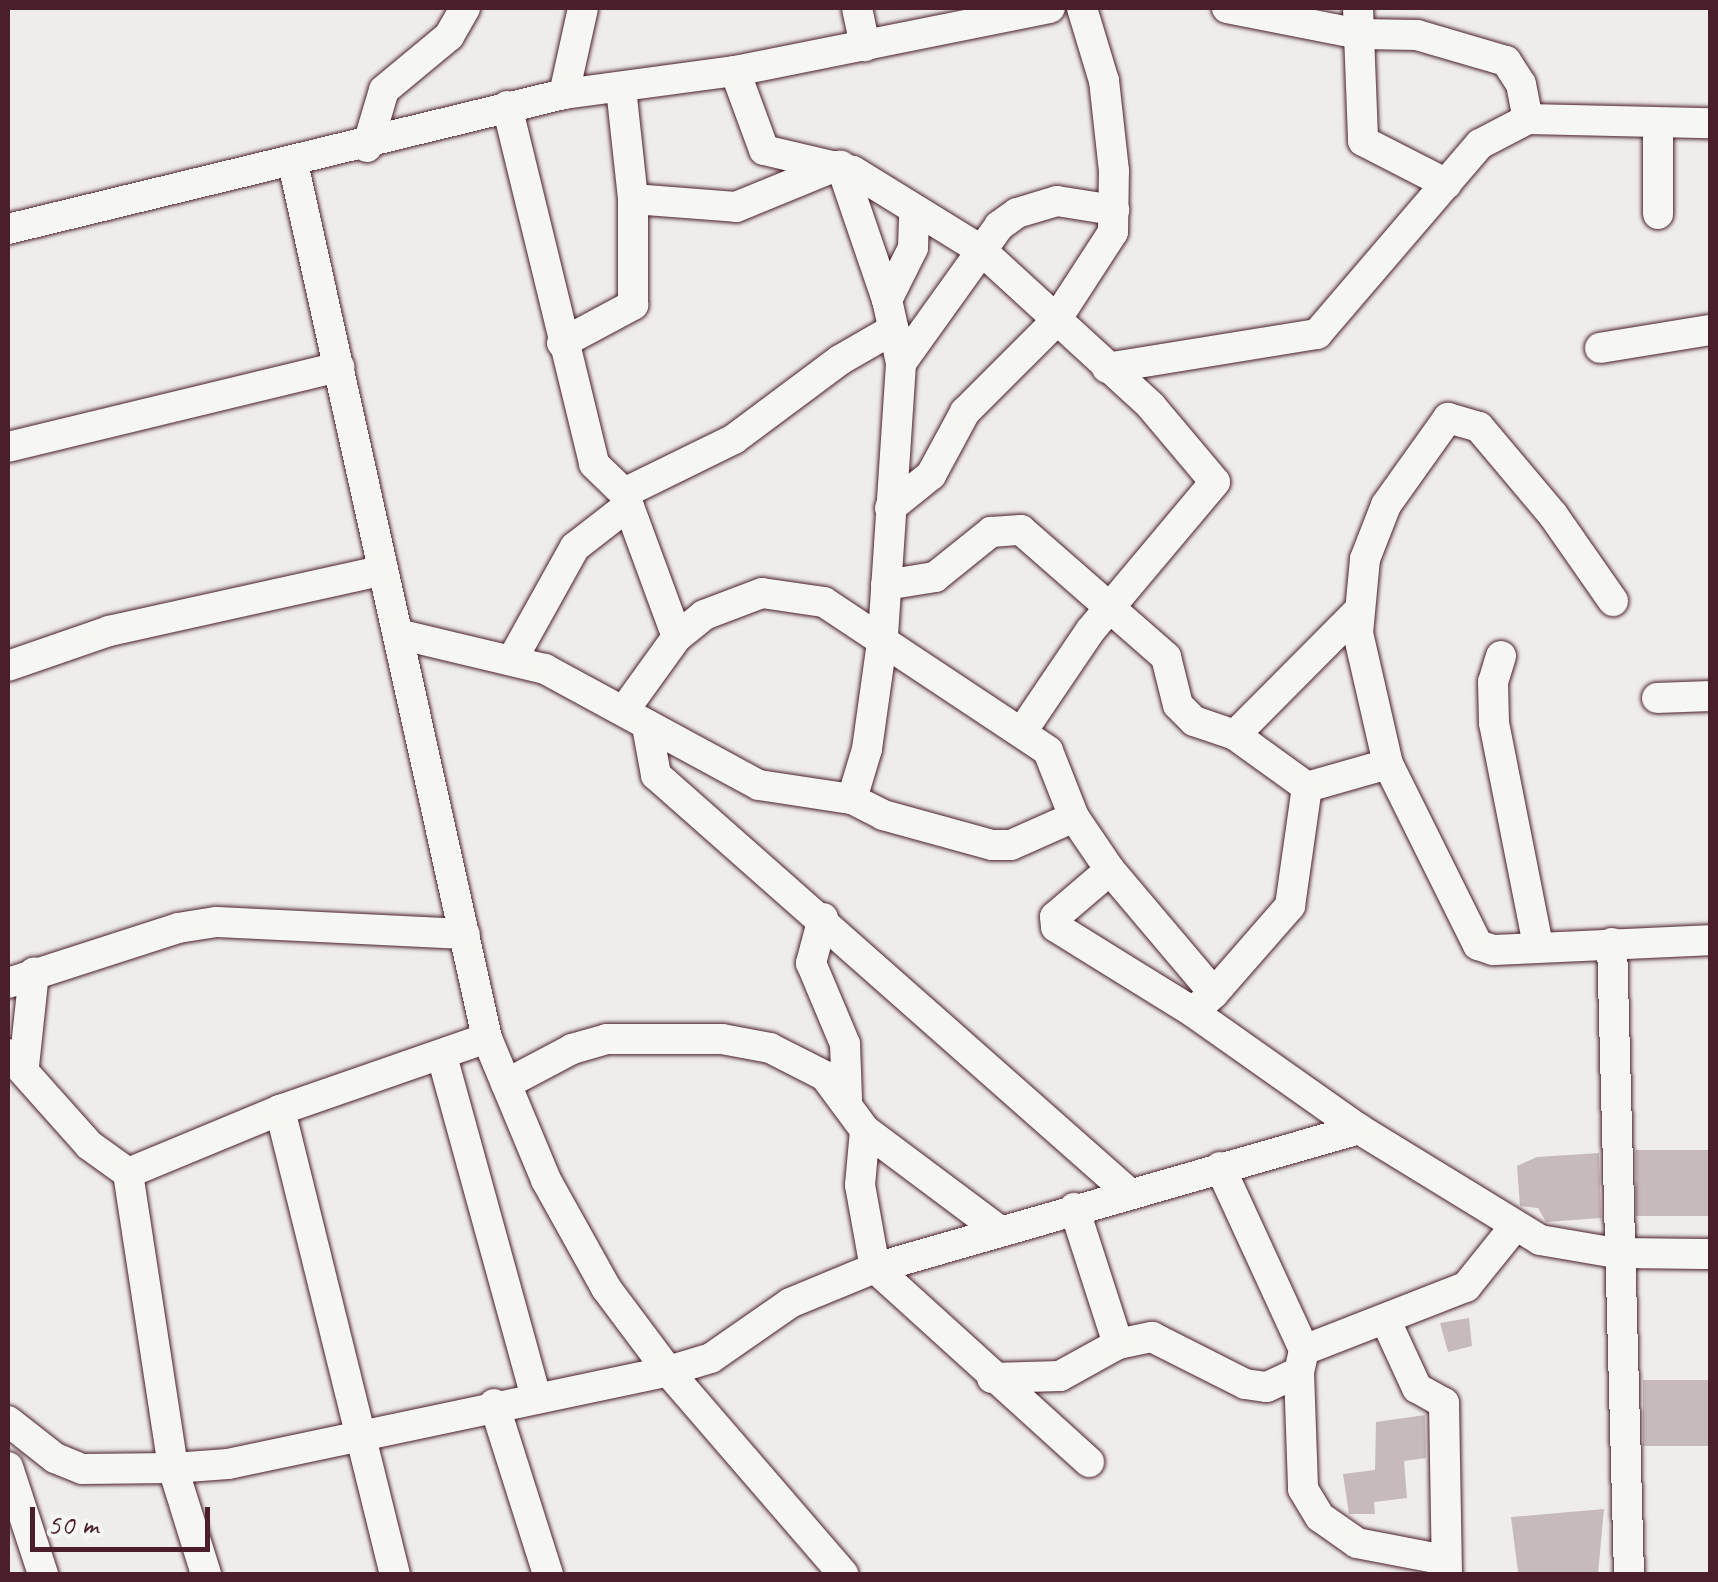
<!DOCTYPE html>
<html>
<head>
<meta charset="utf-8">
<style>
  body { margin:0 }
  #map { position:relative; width:1718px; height:1582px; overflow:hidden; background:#efedea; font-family:Caveat,sans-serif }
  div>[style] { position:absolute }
  .building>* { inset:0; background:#c6babb; transform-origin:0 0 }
  .roads { filter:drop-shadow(0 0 2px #4a1f2b) drop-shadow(0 0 2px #4a1f2b) }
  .street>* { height:30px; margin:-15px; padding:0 15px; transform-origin:15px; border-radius:15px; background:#f6f6f2 }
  span { translate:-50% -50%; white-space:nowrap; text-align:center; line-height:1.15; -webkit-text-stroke:8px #f6f6f2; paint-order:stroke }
  .frame { position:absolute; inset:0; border:10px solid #4a1f2b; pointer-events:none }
  .scale { position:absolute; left:30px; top:1507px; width:180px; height:45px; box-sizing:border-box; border:5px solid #4a1f2b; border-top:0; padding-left:12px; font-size:30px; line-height:35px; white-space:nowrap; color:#4a1f2b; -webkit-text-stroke:8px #f6f6f2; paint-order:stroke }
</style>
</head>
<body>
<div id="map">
  <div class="building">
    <div style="left:1710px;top:1150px;width:66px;height:74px;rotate:90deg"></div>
    <div style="clip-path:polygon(1599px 1153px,1601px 1218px,1546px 1222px,1538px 1208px,1520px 1206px,1517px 1166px,1537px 1157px)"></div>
    <div style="clip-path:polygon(1469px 1318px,1472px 1346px,1448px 1352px,1440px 1323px)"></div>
    <div style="left:1708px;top:1380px;width:66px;height:65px;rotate:90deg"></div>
    <div style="clip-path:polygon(1425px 1415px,1426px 1458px,1404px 1461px,1407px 1498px,1374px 1502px,1375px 1514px,1349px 1514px,1343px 1474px,1375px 1470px,1376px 1422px)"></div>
    <div style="clip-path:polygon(1604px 1509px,1598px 1574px,1518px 1572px,1511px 1517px)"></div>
  </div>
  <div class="roads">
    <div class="street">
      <div style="left:857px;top:8px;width:39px;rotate:78deg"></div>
      <div style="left:1227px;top:8px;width:136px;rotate:11.1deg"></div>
      <div style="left:1360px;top:34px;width:57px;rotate:1deg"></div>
      <div style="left:1417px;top:35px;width:93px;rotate:16.3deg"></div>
      <div style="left:1506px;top:61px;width:27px;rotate:57deg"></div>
      <div style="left:1521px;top:84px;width:36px;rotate:79deg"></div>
      <div style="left:1358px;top:8px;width:133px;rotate:87.8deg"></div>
      <div style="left:1363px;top:141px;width:94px;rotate:27.1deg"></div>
      <div style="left:735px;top:71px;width:84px;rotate:69.8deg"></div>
      <div style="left:764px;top:150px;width:91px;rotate:13.3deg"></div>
      <div style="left:853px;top:171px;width:150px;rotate:31.7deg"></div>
      <div style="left:981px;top:250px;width:231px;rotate:42.5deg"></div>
      <div style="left:1151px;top:406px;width:99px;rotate:49.9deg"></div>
      <div style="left:1215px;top:482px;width:194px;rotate:130deg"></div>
      <div style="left:1090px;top:631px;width:120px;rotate:124.1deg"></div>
      <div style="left:621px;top:88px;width:112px;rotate:83.8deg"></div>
      <div style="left:633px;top:199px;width:103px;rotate:4.4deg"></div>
      <div style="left:736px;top:207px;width:108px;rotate:-22.3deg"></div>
      <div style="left:564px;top:94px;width:88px;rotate:-77.5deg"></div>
      <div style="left:507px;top:106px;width:368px;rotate:76.3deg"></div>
      <div style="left:594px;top:464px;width:42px;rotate:44deg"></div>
      <div style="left:1658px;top:123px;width:91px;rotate:90deg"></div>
      <div style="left:367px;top:147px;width:59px;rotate:-73.4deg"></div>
      <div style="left:384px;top:90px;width:85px;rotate:-39.7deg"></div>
      <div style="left:449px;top:36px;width:32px;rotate:-60deg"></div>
      <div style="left:293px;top:163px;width:896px;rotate:77.5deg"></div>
      <div style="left:487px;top:1038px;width:154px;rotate:67.4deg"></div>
      <div style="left:546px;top:1180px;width:124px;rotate:60.9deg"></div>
      <div style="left:606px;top:1288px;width:104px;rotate:53.2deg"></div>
      <div style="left:668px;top:1371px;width:268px;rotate:49.2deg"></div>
      <div style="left:8px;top:229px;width:572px;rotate:-13.65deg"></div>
      <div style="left:564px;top:94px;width:173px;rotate:-7.7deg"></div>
      <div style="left:735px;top:71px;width:321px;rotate:-11.3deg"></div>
      <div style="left:887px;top:300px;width:58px;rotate:-63.4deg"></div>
      <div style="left:913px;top:248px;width:36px;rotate:-88deg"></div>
      <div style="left:562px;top:343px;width:81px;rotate:-28.2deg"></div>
      <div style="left:633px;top:305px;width:106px;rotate:-90deg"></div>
      <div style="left:1600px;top:348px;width:111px;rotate:-9.3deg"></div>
      <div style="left:901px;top:363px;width:168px;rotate:-54.4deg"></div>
      <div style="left:999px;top:226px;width:22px;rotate:-36deg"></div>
      <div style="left:1017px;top:213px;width:42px;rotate:-16.7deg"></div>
      <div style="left:1057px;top:201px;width:58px;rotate:9deg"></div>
      <div style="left:1107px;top:368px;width:213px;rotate:-9.2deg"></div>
      <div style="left:1317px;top:334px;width:250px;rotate:-49.4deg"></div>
      <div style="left:1480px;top:144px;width:54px;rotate:-27.5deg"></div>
      <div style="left:1528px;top:119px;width:182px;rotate:1.3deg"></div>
      <div style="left:8px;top:447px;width:341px;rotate:-13.6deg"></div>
      <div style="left:890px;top:508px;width:53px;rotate:-38.8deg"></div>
      <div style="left:931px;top:475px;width:72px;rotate:-61.6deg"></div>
      <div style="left:965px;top:412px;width:126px;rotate:-45deg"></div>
      <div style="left:1054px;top:323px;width:108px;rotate:-57deg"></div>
      <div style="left:1113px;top:232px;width:61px;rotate:-89.1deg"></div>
      <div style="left:1114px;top:171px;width:91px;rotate:-96.3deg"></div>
      <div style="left:1104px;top:81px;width:76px;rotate:-106.8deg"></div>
      <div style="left:886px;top:585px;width:50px;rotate:-9.3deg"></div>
      <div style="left:935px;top:577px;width:72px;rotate:-38.8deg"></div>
      <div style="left:991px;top:532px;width:30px;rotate:-4deg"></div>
      <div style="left:1021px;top:530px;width:193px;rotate:41.2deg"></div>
      <div style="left:1166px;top:657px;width:49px;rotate:76deg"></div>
      <div style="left:1178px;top:705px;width:23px;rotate:45deg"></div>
      <div style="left:1194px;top:721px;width:43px;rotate:18.9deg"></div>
      <div style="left:1235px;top:735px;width:89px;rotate:35.8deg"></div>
      <div style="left:398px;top:634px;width:151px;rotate:13.4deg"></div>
      <div style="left:545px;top:669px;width:243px;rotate:28.5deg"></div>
      <div style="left:759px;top:785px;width:94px;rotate:8.6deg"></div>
      <div style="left:852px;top:799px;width:52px;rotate:-73.3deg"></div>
      <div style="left:867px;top:749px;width:115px;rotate:-82deg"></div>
      <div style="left:883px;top:635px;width:273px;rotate:-86.2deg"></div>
      <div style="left:901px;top:363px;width:65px;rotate:-102.5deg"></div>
      <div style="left:887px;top:300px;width:142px;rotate:-108.9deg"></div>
      <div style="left:677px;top:637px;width:153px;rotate:-110.2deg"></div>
      <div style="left:624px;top:493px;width:123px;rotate:-26.1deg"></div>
      <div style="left:734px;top:439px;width:132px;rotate:-36.7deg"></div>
      <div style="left:840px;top:360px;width:62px;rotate:-29.9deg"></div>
      <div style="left:1501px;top:656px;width:27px;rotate:107deg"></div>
      <div style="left:1493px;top:682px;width:41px;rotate:88.6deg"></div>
      <div style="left:1494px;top:723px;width:226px;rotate:78.8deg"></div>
      <div style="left:512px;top:660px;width:129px;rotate:-60.9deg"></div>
      <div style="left:575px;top:547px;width:68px;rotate:-37.9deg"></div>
      <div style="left:8px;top:666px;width:107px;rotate:-19.1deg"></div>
      <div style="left:109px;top:631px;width:277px;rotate:-12.5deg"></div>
      <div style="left:1657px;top:698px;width:53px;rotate:-2.2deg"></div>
      <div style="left:625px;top:709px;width:89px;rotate:-54.2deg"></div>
      <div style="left:677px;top:637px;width:35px;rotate:-39deg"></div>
      <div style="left:704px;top:615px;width:62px;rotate:-20.8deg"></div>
      <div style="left:762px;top:593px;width:63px;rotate:8.3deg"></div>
      <div style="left:824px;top:602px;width:269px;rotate:33.6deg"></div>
      <div style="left:1048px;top:751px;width:71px;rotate:68.5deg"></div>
      <div style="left:1074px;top:817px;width:64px;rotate:55.8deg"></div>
      <div style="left:1110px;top:870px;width:161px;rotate:49.8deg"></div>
      <div style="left:1214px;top:993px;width:28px;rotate:138deg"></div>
      <div style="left:647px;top:726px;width:50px;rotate:79.6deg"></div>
      <div style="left:656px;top:775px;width:630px;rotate:41.46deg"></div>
      <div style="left:1235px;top:735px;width:173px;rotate:-45.2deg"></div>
      <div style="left:1388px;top:764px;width:134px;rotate:-102.9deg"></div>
      <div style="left:1358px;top:633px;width:74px;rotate:-84.6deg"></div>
      <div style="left:1365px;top:559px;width:58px;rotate:-68.7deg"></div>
      <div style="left:1386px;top:505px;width:107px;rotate:-54.5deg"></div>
      <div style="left:1448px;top:418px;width:32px;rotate:16deg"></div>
      <div style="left:1479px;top:427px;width:115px;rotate:49.9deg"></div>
      <div style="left:1553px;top:515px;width:105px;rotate:55.1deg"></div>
      <div style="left:1307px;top:787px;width:84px;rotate:-15.9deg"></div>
      <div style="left:1388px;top:764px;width:202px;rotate:63.6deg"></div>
      <div style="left:1478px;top:945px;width:16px;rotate:18deg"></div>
      <div style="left:1493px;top:950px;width:217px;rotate:-2.6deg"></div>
      <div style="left:852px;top:799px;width:35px;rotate:27deg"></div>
      <div style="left:883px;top:815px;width:113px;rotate:15.4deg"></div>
      <div style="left:992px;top:845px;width:19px"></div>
      <div style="left:1011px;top:845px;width:69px;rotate:-24deg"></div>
      <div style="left:1110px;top:870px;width:72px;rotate:139.5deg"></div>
      <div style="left:1055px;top:917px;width:10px;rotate:84deg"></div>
      <div style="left:1056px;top:927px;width:161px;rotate:31.8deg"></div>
      <div style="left:1193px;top:1012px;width:203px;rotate:35.2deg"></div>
      <div style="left:1359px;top:1129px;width:212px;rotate:31.5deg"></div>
      <div style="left:1540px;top:1240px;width:77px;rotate:9.7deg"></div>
      <div style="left:1616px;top:1253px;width:94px;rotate:0.6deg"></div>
      <div style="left:823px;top:918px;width:47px;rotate:104.9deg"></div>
      <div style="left:811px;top:963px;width:88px;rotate:67.2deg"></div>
      <div style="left:845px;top:1044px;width:55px;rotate:87.9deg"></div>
      <div style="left:1612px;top:943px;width:631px;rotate:88.46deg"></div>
      <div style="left:8px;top:983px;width:179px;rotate:-17.9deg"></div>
      <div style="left:178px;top:928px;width:39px;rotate:-9deg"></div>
      <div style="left:217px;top:922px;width:248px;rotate:2.8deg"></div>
      <div style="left:1214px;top:993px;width:116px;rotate:-48.9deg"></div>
      <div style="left:1290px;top:906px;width:120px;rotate:-81.9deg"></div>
      <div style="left:8px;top:1054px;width:122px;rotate:48.3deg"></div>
      <div style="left:89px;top:1145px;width:48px;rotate:35.7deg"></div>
      <div style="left:128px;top:1173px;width:298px;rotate:81.3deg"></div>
      <div style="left:173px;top:1468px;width:111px;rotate:72.7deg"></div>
      <div style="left:442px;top:1056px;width:351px;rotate:74.6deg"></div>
      <div style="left:24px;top:1066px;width:94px;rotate:-83.9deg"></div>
      <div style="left:506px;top:1084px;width:75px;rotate:-27.9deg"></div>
      <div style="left:572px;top:1049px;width:36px;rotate:-16deg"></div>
      <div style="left:607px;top:1039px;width:115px"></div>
      <div style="left:722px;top:1039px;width:49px;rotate:10.6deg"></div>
      <div style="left:770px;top:1048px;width:62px;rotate:27deg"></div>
      <div style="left:825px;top:1076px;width:67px;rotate:53.5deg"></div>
      <div style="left:865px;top:1130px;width:169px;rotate:36.8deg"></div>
      <div style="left:280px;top:1110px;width:478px;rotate:76.1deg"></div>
      <div style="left:865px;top:1130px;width:55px;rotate:95.2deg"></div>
      <div style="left:860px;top:1185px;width:84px;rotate:79.8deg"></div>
      <div style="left:875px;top:1268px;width:289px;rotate:42.2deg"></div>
      <div style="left:1220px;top:1167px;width:201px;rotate:65.3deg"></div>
      <div style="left:128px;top:1173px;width:165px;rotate:-22.5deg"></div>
      <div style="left:280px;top:1110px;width:219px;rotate:-19.2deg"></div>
      <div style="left:1386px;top:1321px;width:74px;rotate:65.2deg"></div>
      <div style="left:1417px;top:1388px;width:31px;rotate:29deg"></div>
      <div style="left:1444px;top:1403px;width:171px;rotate:89deg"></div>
      <div style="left:1118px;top:1344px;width:35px;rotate:-12deg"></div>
      <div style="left:1152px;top:1337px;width:104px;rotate:26.8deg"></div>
      <div style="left:1245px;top:1384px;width:22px;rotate:8deg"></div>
      <div style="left:1267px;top:1387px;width:35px;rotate:-25deg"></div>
      <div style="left:1299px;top:1372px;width:23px;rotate:-77deg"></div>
      <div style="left:1304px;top:1350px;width:174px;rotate:-21.3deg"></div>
      <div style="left:1466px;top:1287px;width:78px;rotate:-51.2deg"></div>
      <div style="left:1299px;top:1372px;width:117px;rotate:88deg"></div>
      <div style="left:1303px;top:1489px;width:33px;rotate:59deg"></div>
      <div style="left:1320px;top:1517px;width:45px;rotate:35.1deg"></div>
      <div style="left:1357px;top:1543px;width:90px;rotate:10.9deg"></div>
      <div style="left:992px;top:1378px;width:68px;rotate:-1.7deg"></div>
      <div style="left:1060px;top:1376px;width:66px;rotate:-28.9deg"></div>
      <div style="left:1118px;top:1344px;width:143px;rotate:-107.9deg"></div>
      <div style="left:494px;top:1404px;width:178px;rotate:72.4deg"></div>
      <div style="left:8px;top:1421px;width:60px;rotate:38.2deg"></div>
      <div style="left:55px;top:1458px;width:29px;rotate:22deg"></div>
      <div style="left:82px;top:1469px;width:91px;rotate:-0.6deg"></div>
      <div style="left:173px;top:1468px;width:55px;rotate:-4.2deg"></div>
      <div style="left:228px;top:1464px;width:450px;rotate:-11.9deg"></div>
      <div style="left:668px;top:1371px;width:45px;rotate:-16.8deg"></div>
      <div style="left:711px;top:1358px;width:96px;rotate:-34.8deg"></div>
      <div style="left:790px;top:1303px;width:92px;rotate:-22.4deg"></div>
      <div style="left:875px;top:1268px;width:504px;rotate:-16.02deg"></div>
      <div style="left:8px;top:1467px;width:113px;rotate:71.9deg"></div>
    </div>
  </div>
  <div class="frame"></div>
  <div class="scale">50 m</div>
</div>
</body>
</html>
